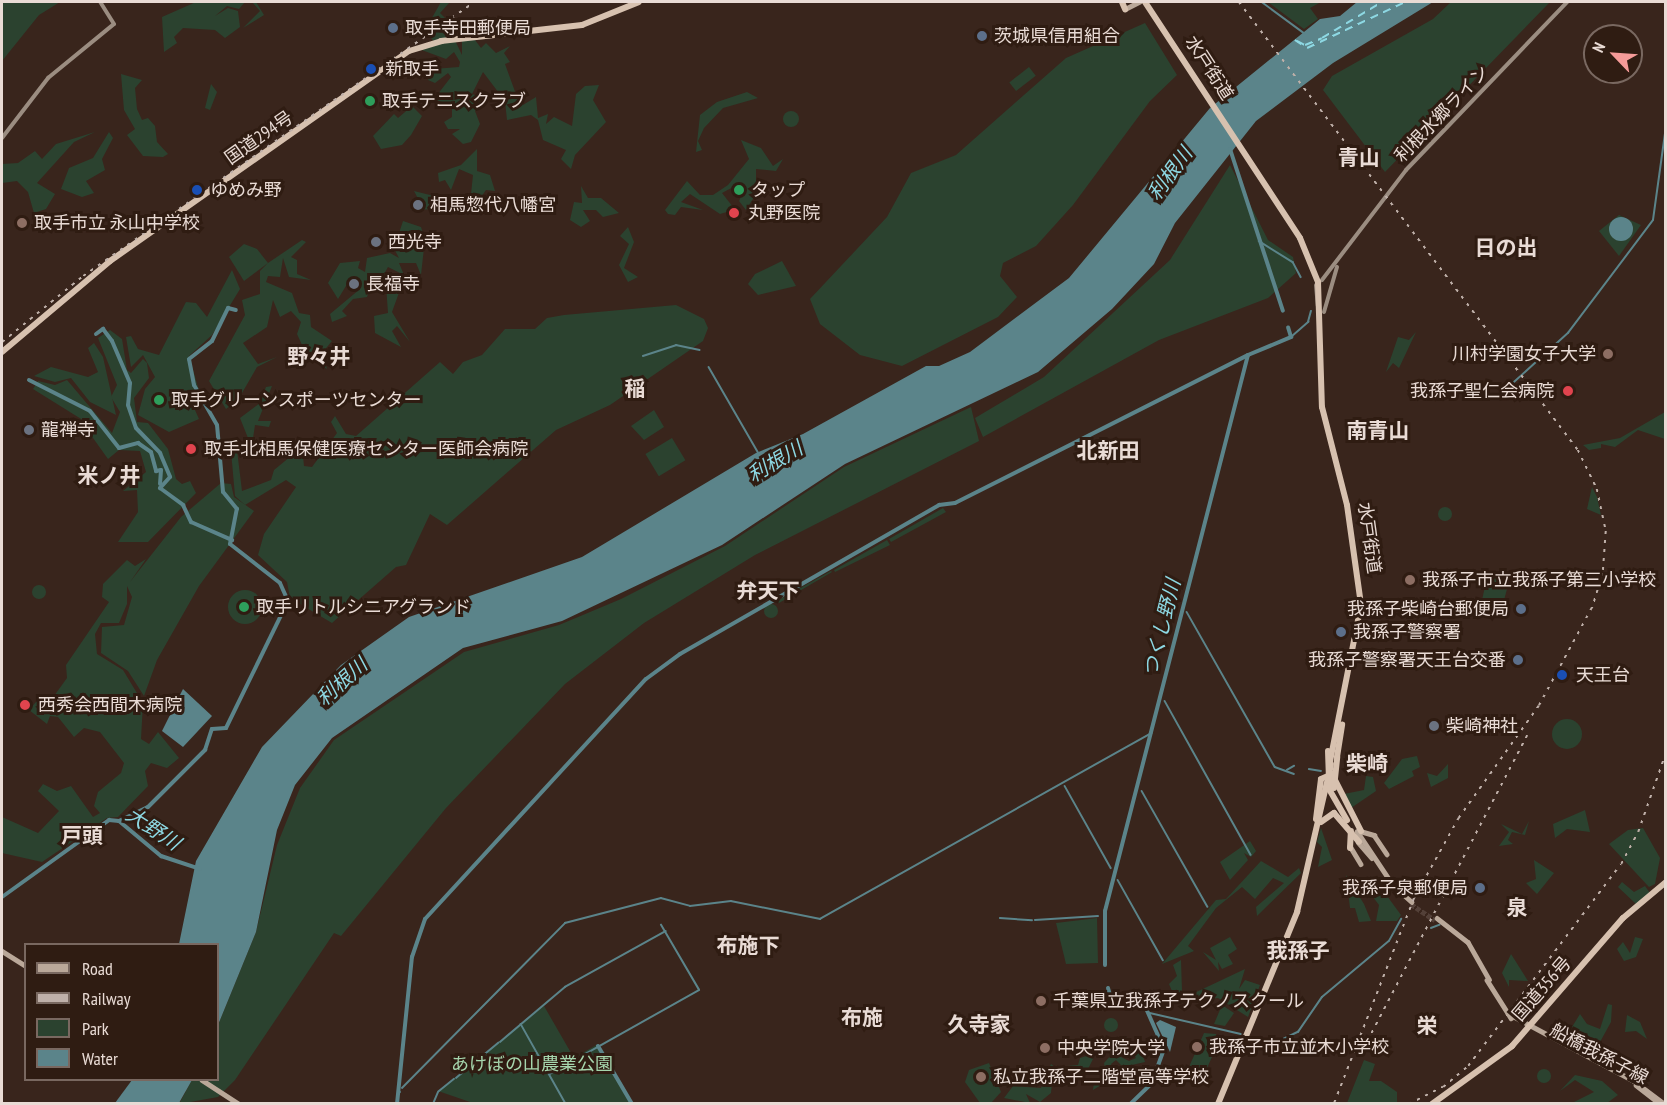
<!DOCTYPE html>
<html>
<head>
<meta charset="utf-8">
<style>
  body { margin:0 }
  #map { position:relative; width:1667px; height:1105px; overflow:hidden; background:#39251c; font-family:"PT Sans Narrow","Noto Sans JP",sans-serif }
  div>[style] { position:absolute }
  .green>* { inset:0; background:#2b422f; transform-origin:0 0 }
  .round { border-radius:50% }
  .water>* { inset:0; background:#5b848a }
  .stream>* { height:1.5px; margin:-0.75px; padding:0 0.75px; transform-origin:0.75px; border-radius:0.75px; background:#5b848a }
  .river>* { height:4px; margin:-2px; padding:0 2px; transform-origin:2px; border-radius:2px; background:#5b848a }
  .ferry>* { height:1.5px; margin-top:-0.75px; transform-origin:0; background:repeating-linear-gradient(90deg,#8dd8e3 0 8px,transparent 0 14px) }
  .primary-tunnel>* { height:4.5px; margin-top:-2.25px; transform-origin:0; background:repeating-linear-gradient(90deg,#534038 0 4.5px,transparent 0 6.5px) }
  .secondary>* { height:4px; margin:-2px; padding:0 2px; transform-origin:2px; border-radius:2px; background:#9b8d81 }
  .primary>* { height:4.5px; margin:-2.25px; padding:0 2.25px; transform-origin:2.25px; border-radius:2.25px; background:#baa899 }
  .highway>* { height:6px; margin:-3px; padding:0 3px; transform-origin:3px; border-radius:3px; background:#d7c1af }
  .rail>* { height:1.5px; margin-top:-0.75px; transform-origin:0; background:repeating-linear-gradient(90deg,#bfb0a9 0 3px,transparent 0 9px) }
  .primary-bridge>* { height:4.5px; margin:-2.25px; padding:0 2.25px; transform-origin:2.25px; border-radius:2.25px; background:#baa899 }
  .highway-bridge>* { height:6px; margin:-3px; padding:0 3px; transform-origin:3px; border-radius:3px; background:#d7c1af }
  .dots>* { width:16px; height:16px; translate:-50% -50%; box-sizing:border-box; border:3px solid #2f1c12; border-radius:50% }
  span { translate:-50% -50%; white-space:nowrap; text-align:center; line-height:1.15; -webkit-text-stroke:6px #2f1c12; paint-order:stroke }
  .poi-label { font-size:18px; color:#e9dbd5 }
  .left { translate:0 -50%; text-align:left }
  .right { translate:-100% -50%; text-align:right }
  .street-label { font-size:18px; color:#e9dbd5 }
  .park-label { font-size:18px; color:#a6d6ad }
  .water-label { font-size:20px; color:#8dd8e3; font-style:italic }
  .quarter-label { font-size:21px; color:#e9dbd5; font-weight:700 }
  .frame { position:absolute; inset:0; border:3px solid #e9dbd5; pointer-events:none }
  .legend { position:absolute; left:24px; top:943px; width:195px; height:138px; box-sizing:border-box; background:#2f1c12; border:2px solid #796860; margin:0; padding:8px 10px; list-style:none; font-size:18px; color:#e9dbd5 }
  .legend li { display:flex; align-items:center; gap:12px; height:30px }
  .legend b { width:30px; border:2px solid #796860 }
  .north { position:absolute; left:1583px; top:24px; width:60px; height:60px; box-sizing:border-box; background:#2f1c12; border:2px solid #796860; border-radius:50%; rotate:295deg; font-size:16px; font-weight:700; line-height:24px; text-align:center; color:#e9dbd5 }
  .north::after { content:''; display:block; margin:auto; width:21px; height:27px; background:#f59b99; clip-path:polygon(50% 0,100% 100%,50% 72%,0 100%) }
</style>
</head>
<body>
<div id="map">
  <div class="green">
    <div style="clip-path:polygon(2px 2px,60px 2px,39px 15px,2px 61px)"></div>
    <div style="clip-path:polygon(196px 2px,245px 2px,239px 9px,227px 6px,215px 16px,228px 8px,238px 11px,240px 27px,225px 38px,215px 30px,183px 28px,174px 37px,177px 43px,164px 52px,162px 17px)"></div>
    <div style="clip-path:polygon(252px 2px,256px 2px,264px 15px,243px 28px,260px 11px)"></div>
    <div style="clip-path:polygon(441px 2px,450px 2px,440px 13px,448px 21px,455px 19px,452px 34px,462px 55px,462px 41px,475px 40px,481px 48px,486px 43px,496px 53px,510px 46px,504px 53px,510px 62px,505px 64px,517px 97px,523px 105px,536px 97px,538px 118px,548px 114px,546px 124px,554px 117px,572px 126px,576px 94px,585px 86px,599px 85px,593px 100px,606px 122px,575px 155px,571px 169px,561px 159px,566px 150px,543px 140px,538px 120px,531px 115px,507px 120px,505px 101px,483px 72px,472px 94px,487px 99px,475px 111px,480px 124px,471px 142px,463px 144px,452px 134px,460px 129px,448px 129px,444px 122px,452px 117px,452px 106px,434px 99px,451px 77px,448px 73px,435px 83px,428px 80px,433px 69px,459px 67px,460px 62px,454px 52px,446px 59px,419px 49px,435px 43px,425px 30px)"></div>
    <div style="clip-path:polygon(1268px 2px,1321px 2px,1310px 8px,1318px 19px,1304px 29px)"></div>
    <div style="clip-path:polygon(1451px 2px,1550px 2px,1385px 172px,1323px 90px,1332px 76px,1433px 19px)"></div>
    <div style="clip-path:polygon(1145px 23px,1177px 75px,1150px 101px,1073px 205px,1036px 246px,1003px 263px,1000px 276px,1017px 297px,998px 317px,902px 366px,860px 355px,820px 324px,810px 299px,887px 217px,911px 173px,956px 155px,1066px 58px)"></div>
    <div style="left:1029px;top:67px;width:11px;height:25px;rotate:52deg"></div>
    <div style="clip-path:polygon(121px 74px,142px 80px,135px 88px,137px 109px,142px 120px,148px 118px,155px 126px,157px 142px,168px 154px,163px 157px,143px 156px,127px 135px,135px 129px,124px 110px)"></div>
    <div style="clip-path:polygon(211px 84px,217px 92px,210px 110px,205px 108px)"></div>
    <div style="clip-path:polygon(747px 92px,758px 98px,723px 108px,704px 128px,698px 141px,702px 150px,696px 152px,700px 115px,717px 102px)"></div>
    <div style="clip-path:polygon(412px 106px,422px 116px,411px 135px,402px 145px,381px 149px,373px 136px,394px 114px,398px 118px)"></div>
    <div class="round" style="left:783px;top:111px;width:16px;height:16px"></div>
    <div style="clip-path:polygon(95px 132px,74px 142px,37px 183px,55px 194px,46px 209px,34px 213px,28px 192px,17px 181px,2px 183px,2px 164px,18px 163px,35px 151px,42px 159px,56px 144px)"></div>
    <div style="clip-path:polygon(109px 132px,113px 138px,102px 159px,105px 170px,86px 181px,94px 193px,82px 197px,61px 189px,69px 168px,93px 158px)"></div>
    <div style="clip-path:polygon(741px 140px,761px 148px,773px 166px,783px 159px,776px 171px,756px 169px,756px 194px,746px 210px,739px 201px,744px 190px,735px 186px,722px 193px,733px 207px,730px 211px,720px 214px,690px 194px,681px 202px,703px 210px,681px 207px,675px 215px,668px 214px,665px 210px,687px 181px,700px 195px,713px 195px,728px 185px,749px 159px)"></div>
    <div style="clip-path:polygon(477px 149px,477px 171px,490px 175px,495px 191px,486px 190px,479px 200px,471px 194px,473px 175px,459px 169px,451px 190px,445px 180px,439px 182px,438px 173px,461px 165px)"></div>
    <div style="clip-path:polygon(1230px 165px,1268px 240px,1293px 257px,1296px 273px,1268px 298px,1159px 340px,983px 437px,975px 418px,1044px 377px,1170px 260px)"></div>
    <div style="clip-path:polygon(581px 186px,588px 198px,601px 198px,619px 213px,603px 217px,596px 210px,583px 210px,590px 221px,581px 227px,570px 220px,574px 202px,582px 203px)"></div>
    <div style="clip-path:polygon(414px 191px,434px 196px,436px 209px,410px 210px,422px 206px)"></div>
    <div style="clip-path:polygon(1619px 215px,1641px 225px,1619px 256px,1599px 231px)"></div>
    <div style="clip-path:polygon(403px 221px,421px 227px,425px 239px,421px 275px,416px 263px,399px 263px,404px 275px,388px 267px,384px 274px,400px 290px,392px 312px,410px 342px,397px 326px,392px 331px,401px 347px,375px 333px,374px 316px,388px 313px,386px 285px,373px 280px,367px 297px,353px 299px,342px 311px,347px 316px,332px 322px,330px 314px,360px 289px,349px 281px,338px 299px,328px 283px,340px 263px,360px 261px,358px 268px,365px 272px,367px 258px,390px 253px,399px 258px,390px 241px,394px 236px,410px 251px,399px 233px)"></div>
    <div style="clip-path:polygon(628px 227px,634px 242px,624px 268px,638px 277px,628px 282px,619px 265px,629px 244px,620px 236px)"></div>
    <div style="clip-path:polygon(302px 240px,306px 242px,291px 257px,297px 260px,297px 274px,311px 280px,289px 277px,283px 258px,280px 277px,268px 276px,266px 282px,292px 293px,299px 313px,310px 315px,311px 327px,332px 341px,322px 353px,327px 369px,308px 358px,297px 334px,301px 322px,291px 311px,280px 317px,273px 300px,267px 327px,243px 343px,258px 364px,277px 357px,257px 367px,238px 400px,226px 409px,209px 381px,245px 315px,242px 300px,260px 294px,260px 271px,268px 263px,244px 281px,229px 257px,244px 244px,257px 249px,268px 263px)"></div>
    <div style="clip-path:polygon(782px 261px,796px 286px,758px 295px,748px 284px,755px 274px)"></div>
    <div style="clip-path:polygon(232px 270px,240px 289px,212px 335px,189px 356px,200px 394px,191px 401px,199px 419px,169px 432px,138px 415px,145px 389px,155px 377px,143px 355px,131px 367px,126px 337px,131px 336px,138px 349px,159px 355px,186px 302px,196px 303px,207px 317px)"></div>
    <div style="clip-path:polygon(676px 305px,704px 319px,708px 328px,703px 341px,610px 405px,556px 430px,447px 525px,430px 514px,406px 565px,396px 567px,332px 623px,290px 598px,287px 582px,258px 555px,264px 534px,296px 487px,286px 480px,245px 505px,235px 496px,231px 451px,248px 438px,240px 418px,260px 403px,266px 387px,272px 386px,258px 421px,271px 421px,269px 427px,255px 425px,252px 445px,237px 450px,242px 491px,271px 480px,274px 470px,296px 452px,303px 456px,304px 466px,312px 467px,337px 433px,331px 422px,335px 416px,346px 434px,356px 436px,440px 362px,453px 374px,463px 362px,482px 355px,505px 329px,535px 329px,547px 318px,564px 315px)"></div>
    <div style="clip-path:polygon(110px 330px,122px 339px,127px 370px,131px 373px,143px 359px,147px 363px,149px 378px,134px 398px,137px 422px,148px 423px,168px 449px,176px 479px,182px 484px,190px 481px,196px 493px,148px 542px,118px 542px,138px 512px,137px 490px,123px 491px,146px 472px,140px 451px,119px 450px,108px 459px,93px 438px,83px 434px,86px 422px,33px 389px,38px 381px,55px 385px,67px 380px,112px 433px,120px 412px,111px 397px,117px 385px,98px 338px)"></div>
    <div style="clip-path:polygon(1416px 332px,1399px 368px,1393px 363px,1386px 372px,1398px 337px,1409px 340px)"></div>
    <div style="clip-path:polygon(94px 343px,103px 357px,116px 415px,90px 402px,71px 378px,55px 382px,34px 376px,51px 367px,88px 377px,98px 372px,88px 348px)"></div>
    <div style="clip-path:polygon(971px 407px,979px 441px,755px 555px,644px 623px,565px 684px,446px 808px,341px 936px,334px 933px,235px 1080px,218px 1097px,179px 1104px,192px 1080px,218px 1080px,218px 1025px,256px 932px,277px 845px,300px 788px,334px 740px,464px 652px,559px 625px,621px 599px,725px 546px,844px 467px)"></div>
    <div style="clip-path:polygon(654px 410px,664px 427px,644px 440px,631px 426px)"></div>
    <div style="clip-path:polygon(1665px 412px,1665px 439px,1638px 430px,1615px 447px,1601px 444px,1601px 448px,1589px 450px,1583px 445px,1620px 438px)"></div>
    <div style="left:672px;top:438px;width:26px;height:31px;rotate:59deg"></div>
    <div style="clip-path:polygon(221px 483px,231px 484px,234px 497px,254px 511px,199px 586px,157px 660px,144px 696px,128px 671px,101px 653px,102px 627px,124px 625px,132px 597px,127px 586px,127px 604px,119px 623px,101px 623px,95px 634px,97px 654px,123px 670px,143px 703px,141px 739px,149px 744px,158px 732px,179px 758px,167px 768px,151px 763px,145px 771px,148px 786px,118px 817px,107px 818px,42px 862px,2px 853px,2px 817px,38px 833px,59px 811px,38px 791px,43px 784px,57px 791px,71px 786px,93px 817px,100px 813px,94px 806px,98px 792px,121px 773px,124px 763px,100px 732px,84px 728px,74px 737px,58px 717px,50px 716px,47px 724px,29px 710px,43px 694px,49px 712px,62px 703px,54px 696px,67px 678px,66px 665px,109px 602px,102px 597px,103px 584px,127px 560px,135px 566px,146px 559px,130px 582px,181px 517px)"></div>
    <div style="clip-path:polygon(1592px 487px,1597px 497px,1601px 515px,1587px 509px)"></div>
    <div class="round" style="left:1438px;top:507px;width:14px;height:14px"></div>
    <div style="clip-path:polygon(943px 508px,946px 512px,891px 542px,889px 539px)"></div>
    <div style="clip-path:polygon(887px 540px,890px 545px,835px 572px,834px 570px)"></div>
    <div style="clip-path:polygon(832px 572px,779px 603px,777px 601px,831px 571px)"></div>
    <div style="clip-path:polygon(1488px 573px,1510px 578px,1500px 615px,1482px 600px)"></div>
    <div class="round" style="left:32px;top:585px;width:14px;height:14px"></div>
    <div class="round" style="left:228px;top:590px;width:34px;height:34px"></div>
    <div class="round" style="left:764px;top:604px;width:14px;height:14px"></div>
    <div class="round" style="left:1552px;top:719px;width:30px;height:30px"></div>
    <div style="clip-path:polygon(1417px 756px,1420px 767px,1412px 771px,1414px 776px,1389px 789px,1384px 783px,1402px 759px)"></div>
    <div style="clip-path:polygon(1448px 764px,1448px 778px,1431px 787px,1427px 773px,1437px 776px)"></div>
    <div style="clip-path:polygon(1366px 776px,1373px 777px,1376px 791px,1351px 808px,1344px 794px,1364px 790px)"></div>
    <div style="clip-path:polygon(1585px 810px,1590px 832px,1567px 829px,1555px 838px,1553px 824px)"></div>
    <div style="clip-path:polygon(1529px 821px,1525px 835px,1512px 832px,1508px 840px,1513px 844px,1499px 846px,1509px 832px,1501px 824px,1522px 834px)"></div>
    <div style="clip-path:polygon(1321px 828px,1332px 860px,1318px 867px,1322px 847px,1317px 842px)"></div>
    <div style="clip-path:polygon(1643px 828px,1660px 858px,1655px 884px,1649px 887px,1609px 844px,1628px 830px)"></div>
    <div style="clip-path:polygon(1250px 841px,1256px 851px,1251px 857px,1244px 853px,1248px 860px,1230px 880px,1220px 862px)"></div>
    <div style="clip-path:polygon(1534px 860px,1554px 873px,1537px 894px,1526px 883px,1536px 879px)"></div>
    <div style="clip-path:polygon(1261px 861px,1288px 877px,1299px 868px,1301px 873px,1257px 916px,1256px 907px,1284px 883px,1273px 878px,1255px 899px,1242px 887px,1216px 908px,1188px 946px,1194px 951px,1162px 964px,1216px 900px,1226px 899px)"></div>
    <div style="clip-path:polygon(1346px 875px,1364px 904px,1371px 921px,1359px 922px,1355px 908px,1350px 908px)"></div>
    <div style="clip-path:polygon(1622px 882px,1634px 892px,1645px 886px,1650px 893px,1636px 904px,1618px 887px)"></div>
    <div style="clip-path:polygon(1379px 885px,1401px 915px,1397px 921px,1376px 921px,1379px 905px,1367px 889px)"></div>
    <div style="clip-path:polygon(1097px 918px,1098px 963px,1066px 964px,1056px 923px)"></div>
    <div style="clip-path:polygon(1230px 937px,1237px 949px,1228px 955px,1233px 964px,1222px 969px,1218px 962px,1219px 971px,1203px 952px,1216px 960px,1210px 948px)"></div>
    <div style="clip-path:polygon(1635px 937px,1643px 939px,1636px 957px,1624px 961px,1617px 949px,1623px 942px,1630px 953px)"></div>
    <div style="clip-path:polygon(1511px 954px,1528px 981px,1509px 980px,1509px 987px,1502px 973px)"></div>
    <div style="clip-path:polygon(1181px 960px,1182px 991px,1190px 995px,1245px 969px,1239px 989px,1245px 980px,1260px 985px,1248px 1017px,1218px 998px,1177px 1003px,1169px 984px,1177px 976px,1173px 965px)"></div>
    <div style="clip-path:polygon(1608px 1004px,1612px 1005px,1611px 1022px,1600px 1042px,1572px 1027px,1580px 1014px,1587px 1024px,1600px 1029px)"></div>
    <div style="clip-path:polygon(1222px 1005px,1234px 1013px,1225px 1026px,1214px 1024px)"></div>
    <div style="clip-path:polygon(544px 1006px,574px 1058px,598px 1044px,631px 1103px,473px 1103px,438px 1091px)"></div>
    <div style="clip-path:polygon(1627px 1015px,1640px 1022px,1647px 1039px,1636px 1031px,1625px 1032px)"></div>
    <div class="round" style="left:1104px;top:1018px;width:14px;height:14px"></div>
    <div style="clip-path:polygon(1204px 1033px,1216px 1034px,1216px 1048px,1207px 1068px,1189px 1067px)"></div>
    <div style="clip-path:polygon(1125px 1036px,1141px 1050px,1145px 1062px,1123px 1067px,1116px 1060px,1111px 1064px,1116px 1076px,1093px 1090px,1094px 1082px,1107px 1078px,1104px 1063px,1113px 1053px,1129px 1061px,1136px 1058px,1125px 1041px,1107px 1048px)"></div>
    <div style="clip-path:polygon(1096px 1053px,1083px 1079px,1057px 1082px,1053px 1071px,1051px 1093px,1040px 1102px,1026px 1094px,1030px 1103px,1004px 1098px,1013px 1086px,1041px 1088px,1051px 1064px,1064px 1074px,1067px 1066px,1078px 1065px,1080px 1058px)"></div>
    <div style="clip-path:polygon(1364px 1060px,1375px 1064px,1369px 1081px,1381px 1081px,1397px 1092px,1397px 1103px,1347px 1103px)"></div>
    <div style="clip-path:polygon(989px 1063px,1001px 1092px,991px 1103px,980px 1103px,965px 1082px,969px 1070px)"></div>
    <div class="round" style="left:1537px;top:1069px;width:14px;height:14px"></div>
    <div style="clip-path:polygon(1575px 1075px,1602px 1081px,1618px 1095px,1607px 1103px,1572px 1103px,1594px 1092px,1575px 1080px,1560px 1091px)"></div>
  </div>
  <div class="water">
    <div style="clip-path:polygon(1357px 2px,1433px 2px,1333px 63px,1256px 121px,1175px 223px,1154px 264px,1112px 309px,1038px 372px,845px 464px,722px 545px,562px 621px,463px 648px,332px 738px,295px 785px,277px 830px,256px 932px,218px 1025px,218px 944px,179px 944px,196px 861px,262px 747px,341px 665px,409px 617px,582px 557px,756px 453px,803px 434px,926px 366px,939px 366px,970px 352px,1069px 278px,1210px 108px,1320px 19px,1340px 16px)"></div>
    <div class="round" style="left:1609px;top:217px;width:24px;height:24px"></div>
    <div style="clip-path:polygon(183px 689px,212px 716px,183px 747px,162px 731px)"></div>
    <div style="clip-path:polygon(1160px 1020px,1176px 1027px,1170px 1052px,1156px 1023px)"></div>
    <div style="clip-path:polygon(132px 1080px,192px 1080px,179px 1103px,115px 1103px)"></div>
  </div>
  <div class="stream">
    <div style="left:1262px;top:2px;width:52px;rotate:36.4deg"></div>
    <div style="left:1259px;top:241px;width:40px;rotate:32deg"></div>
    <div style="left:1293px;top:262px;width:17px;rotate:62deg"></div>
    <div style="left:1291px;top:337px;width:23px;rotate:-41deg"></div>
    <div style="left:1308px;top:322px;width:11px;rotate:-75deg"></div>
    <div style="left:643px;top:356px;width:35px;rotate:-18deg"></div>
    <div style="left:676px;top:345px;width:24px;rotate:12deg"></div>
    <div style="left:709px;top:367px;width:98px;rotate:60deg"></div>
    <div style="left:1514px;top:382px;width:73px;rotate:-42.2deg"></div>
    <div style="left:1568px;top:333px;width:141px;rotate:-53deg"></div>
    <div style="left:1653px;top:220px;width:95px;rotate:-82.1deg"></div>
    <div style="left:1187px;top:612px;width:178px;rotate:60.4deg"></div>
    <div style="left:1275px;top:767px;width:20px;rotate:20deg"></div>
    <div style="left:1165px;top:701px;width:176px;rotate:60.8deg"></div>
    <div style="left:1309px;top:769px;width:12px;rotate:9deg"></div>
    <div style="left:1287px;top:770px;width:8px;rotate:-30deg"></div>
    <div style="left:1065px;top:786px;width:94px;rotate:60.7deg"></div>
    <div style="left:1142px;top:791px;width:133px;rotate:60.4deg"></div>
    <div style="left:1118px;top:880px;width:92px;rotate:60.6deg"></div>
    <div style="left:1000px;top:918px;width:32px;rotate:4deg"></div>
    <div style="left:1035px;top:920px;width:63px;rotate:-3.6deg"></div>
    <div style="left:1431px;top:928px;width:9px;rotate:-21deg"></div>
    <div style="left:1150px;top:1013px;width:93px;rotate:13deg"></div>
    <div style="left:521px;top:1024px;width:92px;rotate:60.6deg"></div>
    <div style="left:1250px;top:1037px;width:24px;rotate:17deg"></div>
    <div style="left:1273px;top:1044px;width:28px;rotate:-26deg"></div>
    <div style="left:1298px;top:1032px;width:42px;rotate:-55.6deg"></div>
    <div style="left:1322px;top:997px;width:87px;rotate:-39.9deg"></div>
    <div style="left:1389px;top:941px;width:25px;rotate:-61deg"></div>
    <div style="left:500px;top:1042px;width:85px;rotate:-40.2deg"></div>
    <div style="left:565px;top:987px;width:115px;rotate:-29deg"></div>
    <div style="left:550px;top:1074px;width:171px;rotate:-29.4deg"></div>
    <div style="left:699px;top:990px;width:75px;rotate:-120.3deg"></div>
    <div style="left:456px;top:1078px;width:55px;rotate:-39.8deg"></div>
    <div style="left:402px;top:1088px;width:232px;rotate:-45.3deg"></div>
    <div style="left:565px;top:923px;width:99px;rotate:-14.6deg"></div>
    <div style="left:661px;top:898px;width:30px;rotate:15deg"></div>
    <div style="left:690px;top:906px;width:41px;rotate:-7deg"></div>
    <div style="left:731px;top:901px;width:91px;rotate:11.4deg"></div>
    <div style="left:820px;top:919px;width:380px;rotate:-29.3deg"></div>
    <div style="left:439px;top:1091px;width:19px;rotate:-39deg"></div>
    <div style="left:398px;top:1093px;width:2px;rotate:-27deg"></div>
    <div style="left:433px;top:1104px;width:13px;rotate:-67deg"></div>
  </div>
  <div class="river">
    <div style="left:1230px;top:149px;width:170px;rotate:71.9deg"></div>
    <div style="left:96px;top:334px;width:9px;rotate:-36deg"></div>
    <div style="left:103px;top:329px;width:15px;rotate:53deg"></div>
    <div style="left:112px;top:341px;width:46px;rotate:66.8deg"></div>
    <div style="left:130px;top:383px;width:22px;rotate:95deg"></div>
    <div style="left:128px;top:405px;width:24px;rotate:71deg"></div>
    <div style="left:136px;top:428px;width:35px;rotate:46deg"></div>
    <div style="left:160px;top:453px;width:26px;rotate:67deg"></div>
    <div style="left:170px;top:477px;width:15px;rotate:132deg"></div>
    <div style="left:160px;top:488px;width:29px;rotate:36deg"></div>
    <div style="left:183px;top:505px;width:19px;rotate:65deg"></div>
    <div style="left:191px;top:522px;width:45px;rotate:23.7deg"></div>
    <div style="left:29px;top:380px;width:68px;rotate:26.9deg"></div>
    <div style="left:90px;top:411px;width:47px;rotate:51.9deg"></div>
    <div style="left:119px;top:448px;width:20px;rotate:-15deg"></div>
    <div style="left:138px;top:443px;width:16px;rotate:35deg"></div>
    <div style="left:151px;top:452px;width:20px;rotate:75deg"></div>
    <div style="left:156px;top:471px;width:5px;rotate:-11deg"></div>
    <div style="left:161px;top:470px;width:14px;rotate:94deg"></div>
    <div style="left:119px;top:821px;width:32px;rotate:-26deg"></div>
    <div style="left:148px;top:807px;width:81px;rotate:-45deg"></div>
    <div style="left:205px;top:750px;width:22px;rotate:-72deg"></div>
    <div style="left:212px;top:729px;width:14px;rotate:-4deg"></div>
    <div style="left:226px;top:728px;width:141px;rotate:-64deg"></div>
    <div style="left:288px;top:601px;width:20px;rotate:-114deg"></div>
    <div style="left:280px;top:583px;width:63px;rotate:-142deg"></div>
    <div style="left:230px;top:544px;width:36px;rotate:-79deg"></div>
    <div style="left:237px;top:509px;width:22px;rotate:-129deg"></div>
    <div style="left:223px;top:492px;width:67px;rotate:-95.1deg"></div>
    <div style="left:217px;top:425px;width:46px;rotate:-119.9deg"></div>
    <div style="left:194px;top:385px;width:26px;rotate:-101deg"></div>
    <div style="left:189px;top:359px;width:29px;rotate:-38deg"></div>
    <div style="left:212px;top:341px;width:37px;rotate:-64deg"></div>
    <div style="left:228px;top:308px;width:8px;rotate:14deg"></div>
    <div style="left:2px;top:897px;width:132px;rotate:-35.7deg"></div>
    <div style="left:109px;top:820px;width:10px;rotate:6deg"></div>
    <div style="left:119px;top:821px;width:55px;rotate:39.8deg"></div>
    <div style="left:161px;top:856px;width:41px;rotate:18.4deg"></div>
    <div style="left:1105px;top:965px;width:54px;rotate:-90deg"></div>
    <div style="left:1105px;top:911px;width:574px;rotate:-75.58deg"></div>
    <div style="left:1248px;top:355px;width:47px;rotate:-22.7deg"></div>
    <div style="left:1291px;top:337px;width:10px;rotate:-107deg"></div>
    <div style="left:1108px;top:988px;width:7px;rotate:74deg"></div>
    <div style="left:1110px;top:995px;width:27px;rotate:6deg"></div>
    <div style="left:1137px;top:998px;width:11px;rotate:45deg"></div>
    <div style="left:1145px;top:1006px;width:47px;rotate:66.2deg"></div>
    <div style="left:1164px;top:1049px;width:37px;rotate:110deg"></div>
    <div style="left:1151px;top:1084px;width:29px;rotate:136deg"></div>
    <div style="left:598px;top:1046px;width:67px;rotate:59.6deg"></div>
    <div style="left:397px;top:1104px;width:148px;rotate:-84.2deg"></div>
    <div style="left:412px;top:957px;width:40px;rotate:-71.1deg"></div>
    <div style="left:425px;top:919px;width:326px;rotate:-47.4deg"></div>
    <div style="left:646px;top:679px;width:42px;rotate:-36.3deg"></div>
    <div style="left:680px;top:654px;width:299px;rotate:-29.9deg"></div>
    <div style="left:939px;top:505px;width:16px;rotate:-7deg"></div>
    <div style="left:955px;top:503px;width:328px;rotate:-26.8deg"></div>
  </div>
  <div class="ferry">
    <div style="left:1295px;top:40px;width:14px;rotate:34deg"></div>
    <div style="left:1307px;top:48px;width:108px;rotate:-25.1deg"></div>
    <div style="left:1297px;top:41px;width:9px;rotate:27deg"></div>
    <div style="left:1305px;top:45px;width:18px;rotate:-22deg"></div>
    <div style="left:1322px;top:38px;width:70px;rotate:-31deg"></div>
  </div>
  <div class="primary-tunnel">
    <div style="left:1411px;top:904px;width:29px;rotate:34deg"></div>
  </div>
  <div class="secondary">
    <div style="left:2px;top:138px;width:76px;rotate:-52.5deg"></div>
    <div style="left:48px;top:78px;width:85px;rotate:-39.3deg"></div>
    <div style="left:114px;top:24px;width:26px;rotate:-122deg"></div>
    <div style="left:1322px;top:280px;width:138px;rotate:-52.6deg"></div>
    <div style="left:1406px;top:170px;width:233px;rotate:-46.2deg"></div>
    <div style="left:1316px;top:285px;width:21px;rotate:85deg"></div>
    <div style="left:1324px;top:312px;width:47px;rotate:-73.9deg"></div>
  </div>
  <div class="primary">
    <div style="left:1125px;top:9px;width:16px;rotate:-27deg"></div>
    <div style="left:1357px;top:831px;width:65px;rotate:56.3deg"></div>
    <div style="left:1393px;top:885px;width:25px;rotate:42deg"></div>
    <div style="left:1360px;top:831px;width:15px;rotate:16deg"></div>
    <div style="left:1374px;top:835px;width:23px;rotate:56deg"></div>
    <div style="left:1358px;top:842px;width:21px;rotate:49deg"></div>
    <div style="left:1350px;top:846px;width:21px;rotate:59deg"></div>
    <div style="left:1437px;top:918px;width:39px;rotate:38deg"></div>
    <div style="left:1468px;top:942px;width:43px;rotate:60.4deg"></div>
    <div style="left:2px;top:951px;width:28px;rotate:32deg"></div>
    <div style="left:1513px;top:1016px;width:137px;rotate:28.2deg"></div>
    <div style="left:1634px;top:1081px;width:38px;rotate:37deg"></div>
    <div style="left:202px;top:1080px;width:44px;rotate:33deg"></div>
    <div style="left:1636px;top:1085px;width:31px;rotate:38deg"></div>
  </div>
  <div class="highway">
    <div style="left:1122px;top:2px;width:8px;rotate:67deg"></div>
    <div style="left:1145px;top:2px;width:282px;rotate:56.7deg"></div>
    <div style="left:1300px;top:238px;width:48px;rotate:67.8deg"></div>
    <div style="left:1318px;top:282px;width:125px;rotate:88.2deg"></div>
    <div style="left:1322px;top:407px;width:101px;rotate:75.7deg"></div>
    <div style="left:1347px;top:505px;width:101px;rotate:82deg"></div>
    <div style="left:1361px;top:605px;width:159px;rotate:101.2deg"></div>
    <div style="left:2px;top:352px;width:141px;rotate:-40.1deg"></div>
    <div style="left:110px;top:261px;width:365px;rotate:-35.1deg"></div>
    <div style="left:409px;top:51px;width:34px;rotate:-17deg"></div>
    <div style="left:441px;top:41px;width:142px;rotate:-6.5deg"></div>
    <div style="left:582px;top:25px;width:61px;rotate:-22deg"></div>
    <div style="left:1337px;top:757px;width:33px;rotate:-81deg"></div>
    <div style="left:1329px;top:789px;width:36px;rotate:60deg"></div>
    <div style="left:1316px;top:819px;width:40px;rotate:-82.9deg"></div>
    <div style="left:1321px;top:779px;width:12px;rotate:-24deg"></div>
    <div style="left:1332px;top:774px;width:64px;rotate:63deg"></div>
    <div style="left:1321px;top:822px;width:16px;rotate:-35deg"></div>
    <div style="left:1334px;top:813px;width:38px;rotate:49deg"></div>
    <div style="left:1350px;top:848px;width:17px;rotate:-87deg"></div>
    <div style="left:1218px;top:1104px;width:208px;rotate:-67.6deg"></div>
    <div style="left:1297px;top:912px;width:133px;rotate:-77deg"></div>
    <div style="left:1432px;top:1104px;width:99px;rotate:-35.9deg"></div>
    <div style="left:1512px;top:1046px;width:169px;rotate:-49.1deg"></div>
    <div style="left:1623px;top:918px;width:56px;rotate:-39.9deg"></div>
  </div>
  <div class="rail">
    <div style="left:1239px;top:2px;width:562px;rotate:52.89deg"></div>
    <div style="left:1578px;top:450px;width:43px;rotate:64deg"></div>
    <div style="left:1597px;top:489px;width:43px;rotate:77.9deg"></div>
    <div style="left:1606px;top:531px;width:42px;rotate:94.1deg"></div>
    <div style="left:1603px;top:573px;width:37px;rotate:107deg"></div>
    <div style="left:1592px;top:608px;width:111px;rotate:118.4deg"></div>
    <div style="left:1539px;top:706px;width:138px;rotate:125.5deg"></div>
    <div style="left:1459px;top:818px;width:93px;rotate:119.1deg"></div>
    <div style="left:1414px;top:899px;width:220px;rotate:111.3deg"></div>
    <div style="left:2px;top:342px;width:104px;rotate:-39.2deg"></div>
    <div style="left:83px;top:276px;width:477px;rotate:-35deg"></div>
    <div style="left:1363px;top:1049px;width:354px;rotate:-62.4deg"></div>
    <div style="left:1409px;top:1104px;width:38px;rotate:-27deg"></div>
    <div style="left:1443px;top:1087px;width:33px;rotate:-40deg"></div>
    <div style="left:1468px;top:1066px;width:253px;rotate:-52.9deg"></div>
    <div style="left:1621px;top:864px;width:36px;rotate:-62deg"></div>
    <div style="left:1638px;top:832px;width:85px;rotate:-70.7deg"></div>
  </div>
  <div class="primary-bridge">
    <div style="left:1487px;top:980px;width:45px;rotate:57.7deg"></div>
  </div>
  <div class="highway-bridge">
    <div style="left:1328px;top:751px;width:38px;rotate:88deg"></div>
    <div style="left:1329px;top:776px;width:12px;rotate:-81deg"></div>
    <div style="left:1334px;top:788px;width:31px;rotate:-84deg"></div>
  </div>
  <div class="dots">
    <div style="left:393px;top:28px;background:#5c6f8a"></div>
    <div style="left:982px;top:36px;background:#5c6f8a"></div>
    <div style="left:371px;top:69px;background:#1a4fb4"></div>
    <div style="left:370px;top:101px;background:#2e9e5b"></div>
    <div style="left:197px;top:190px;background:#1a4fb4"></div>
    <div style="left:739px;top:190px;background:#2e9e5b"></div>
    <div style="left:418px;top:205px;background:#6b7280"></div>
    <div style="left:734px;top:213px;background:#e0444e"></div>
    <div style="left:22px;top:223px;background:#8d6e63"></div>
    <div style="left:376px;top:242px;background:#6b7280"></div>
    <div style="left:354px;top:284px;background:#6b7280"></div>
    <div style="left:1608px;top:354px;background:#8d6e63"></div>
    <div style="left:1568px;top:391px;background:#e0444e"></div>
    <div style="left:159px;top:400px;background:#2e9e5b"></div>
    <div style="left:29px;top:430px;background:#6b7280"></div>
    <div style="left:191px;top:449px;background:#e0444e"></div>
    <div style="left:1410px;top:580px;background:#8d6e63"></div>
    <div style="left:244px;top:607px;background:#2e9e5b"></div>
    <div style="left:1521px;top:609px;background:#5c6f8a"></div>
    <div style="left:1341px;top:632px;background:#5c6f8a"></div>
    <div style="left:1518px;top:660px;background:#5c6f8a"></div>
    <div style="left:1562px;top:675px;background:#1a4fb4"></div>
    <div style="left:25px;top:705px;background:#e0444e"></div>
    <div style="left:1434px;top:726px;background:#6b7280"></div>
    <div style="left:1480px;top:888px;background:#5c6f8a"></div>
    <div style="left:1041px;top:1001px;background:#8d6e63"></div>
    <div style="left:1197px;top:1047px;background:#8d6e63"></div>
    <div style="left:1045px;top:1048px;background:#8d6e63"></div>
    <div style="left:981px;top:1077px;background:#8d6e63"></div>
  </div>
  <div class="poi-label">
    <span class="left" style="left:405px;top:28px">取手寺田郵便局</span>
    <span class="left" style="left:994px;top:36px">茨城県信用組合</span>
    <span class="left" style="left:385px;top:69px">新取手</span>
    <span class="left" style="left:382px;top:101px">取手テニスクラブ</span>
    <span class="left" style="left:210px;top:190px">ゆめみ野</span>
    <span class="left" style="left:751px;top:190px">タップ</span>
    <span class="left" style="left:430px;top:205px">相馬惣代八幡宮</span>
    <span class="left" style="left:748px;top:213px">丸野医院</span>
    <span class="left" style="left:34px;top:223px">取手市立 永山中学校</span>
    <span class="left" style="left:388px;top:242px">西光寺</span>
    <span class="left" style="left:366px;top:284px">長福寺</span>
    <span class="right" style="left:1596px;top:354px">川村学園女子大学</span>
    <span class="right" style="left:1554px;top:391px">我孫子聖仁会病院</span>
    <span class="left" style="left:171px;top:400px">取手グリーンスポーツセンター</span>
    <span class="left" style="left:41px;top:430px">龍禅寺</span>
    <span class="left" style="left:204px;top:449px">取手北相馬保健医療センター医師会病院</span>
    <span class="left" style="left:1422px;top:580px">我孫子市立我孫子第三小学校</span>
    <span class="left" style="left:256px;top:607px">取手リトルシニアグランド</span>
    <span class="right" style="left:1509px;top:609px">我孫子柴崎台郵便局</span>
    <span class="left" style="left:1353px;top:632px">我孫子警察署</span>
    <span class="right" style="left:1506px;top:660px">我孫子警察署天王台交番</span>
    <span class="left" style="left:1576px;top:675px">天王台</span>
    <span class="left" style="left:38px;top:705px">西秀会西間木病院</span>
    <span class="left" style="left:1446px;top:726px">柴崎神社</span>
    <span class="right" style="left:1468px;top:888px">我孫子泉郵便局</span>
    <span class="left" style="left:1053px;top:1001px">千葉県立我孫子テクノスクール</span>
    <span class="left" style="left:1209px;top:1047px">我孫子市立並木小学校</span>
    <span class="left" style="left:1057px;top:1048px">中央学院大学</span>
    <span class="left" style="left:993px;top:1077px">私立我孫子二階堂高等学校</span>
  </div>
  <div class="street-label">
    <span style="left:1209px;top:68px;rotate:57deg">水戸街道</span>
    <span style="left:1442px;top:114px;rotate:-46deg">利根水郷ライン</span>
    <span style="left:259px;top:138px;rotate:-35deg">国道294号</span>
    <span style="left:1369px;top:538px;rotate:82deg">水戸街道</span>
    <span style="left:1542px;top:989px;rotate:-49deg">国道356号</span>
    <span style="left:1599px;top:1054px;rotate:28deg">船橋我孫子線</span>
  </div>
  <div class="park-label">
    <span style="left:532px;top:1064px">あけぼの山農業公園</span>
  </div>
  <div class="water-label">
    <span style="left:1170px;top:174px;rotate:-54deg">利根川</span>
    <span style="left:775px;top:462px;rotate:-31deg">利根川</span>
    <span style="left:1162px;top:628px;rotate:-76deg">つくし野川</span>
    <span style="left:342px;top:682px;rotate:-42deg">利根川</span>
    <span style="left:153px;top:829px;rotate:33deg">大野川</span>
  </div>
  <div class="quarter-label">
    <span style="left:1359px;top:158px">青山</span>
    <span style="left:1506px;top:248px">日の出</span>
    <span style="left:319px;top:357px">野々井</span>
    <span style="left:635px;top:389px">稲</span>
    <span style="left:1378px;top:431px">南青山</span>
    <span style="left:1108px;top:451px">北新田</span>
    <span style="left:109px;top:476px">米ノ井</span>
    <span style="left:768px;top:591px">弁天下</span>
    <span style="left:1367px;top:764px">柴崎</span>
    <span style="left:82px;top:836px">戸頭</span>
    <span style="left:1517px;top:908px">泉</span>
    <span style="left:748px;top:946px">布施下</span>
    <span style="left:1298px;top:951px">我孫子</span>
    <span style="left:862px;top:1018px">布施</span>
    <span style="left:979px;top:1025px">久寺家</span>
    <span style="left:1427px;top:1026px">栄</span>
  </div>
  <div class="frame"></div>
  <ul class="legend">
  <li><b style="height:8px;background:#baa899"></b>Road</li>
  <li><b style="height:8px;background:#bfb0a9"></b>Railway</li>
  <li><b style="height:16px;background:#2b422f"></b>Park</li>
  <li><b style="height:16px;background:#5b848a"></b>Water</li>
  </ul>
  <div class="north">N</div>
</div>
</body>
</html>
